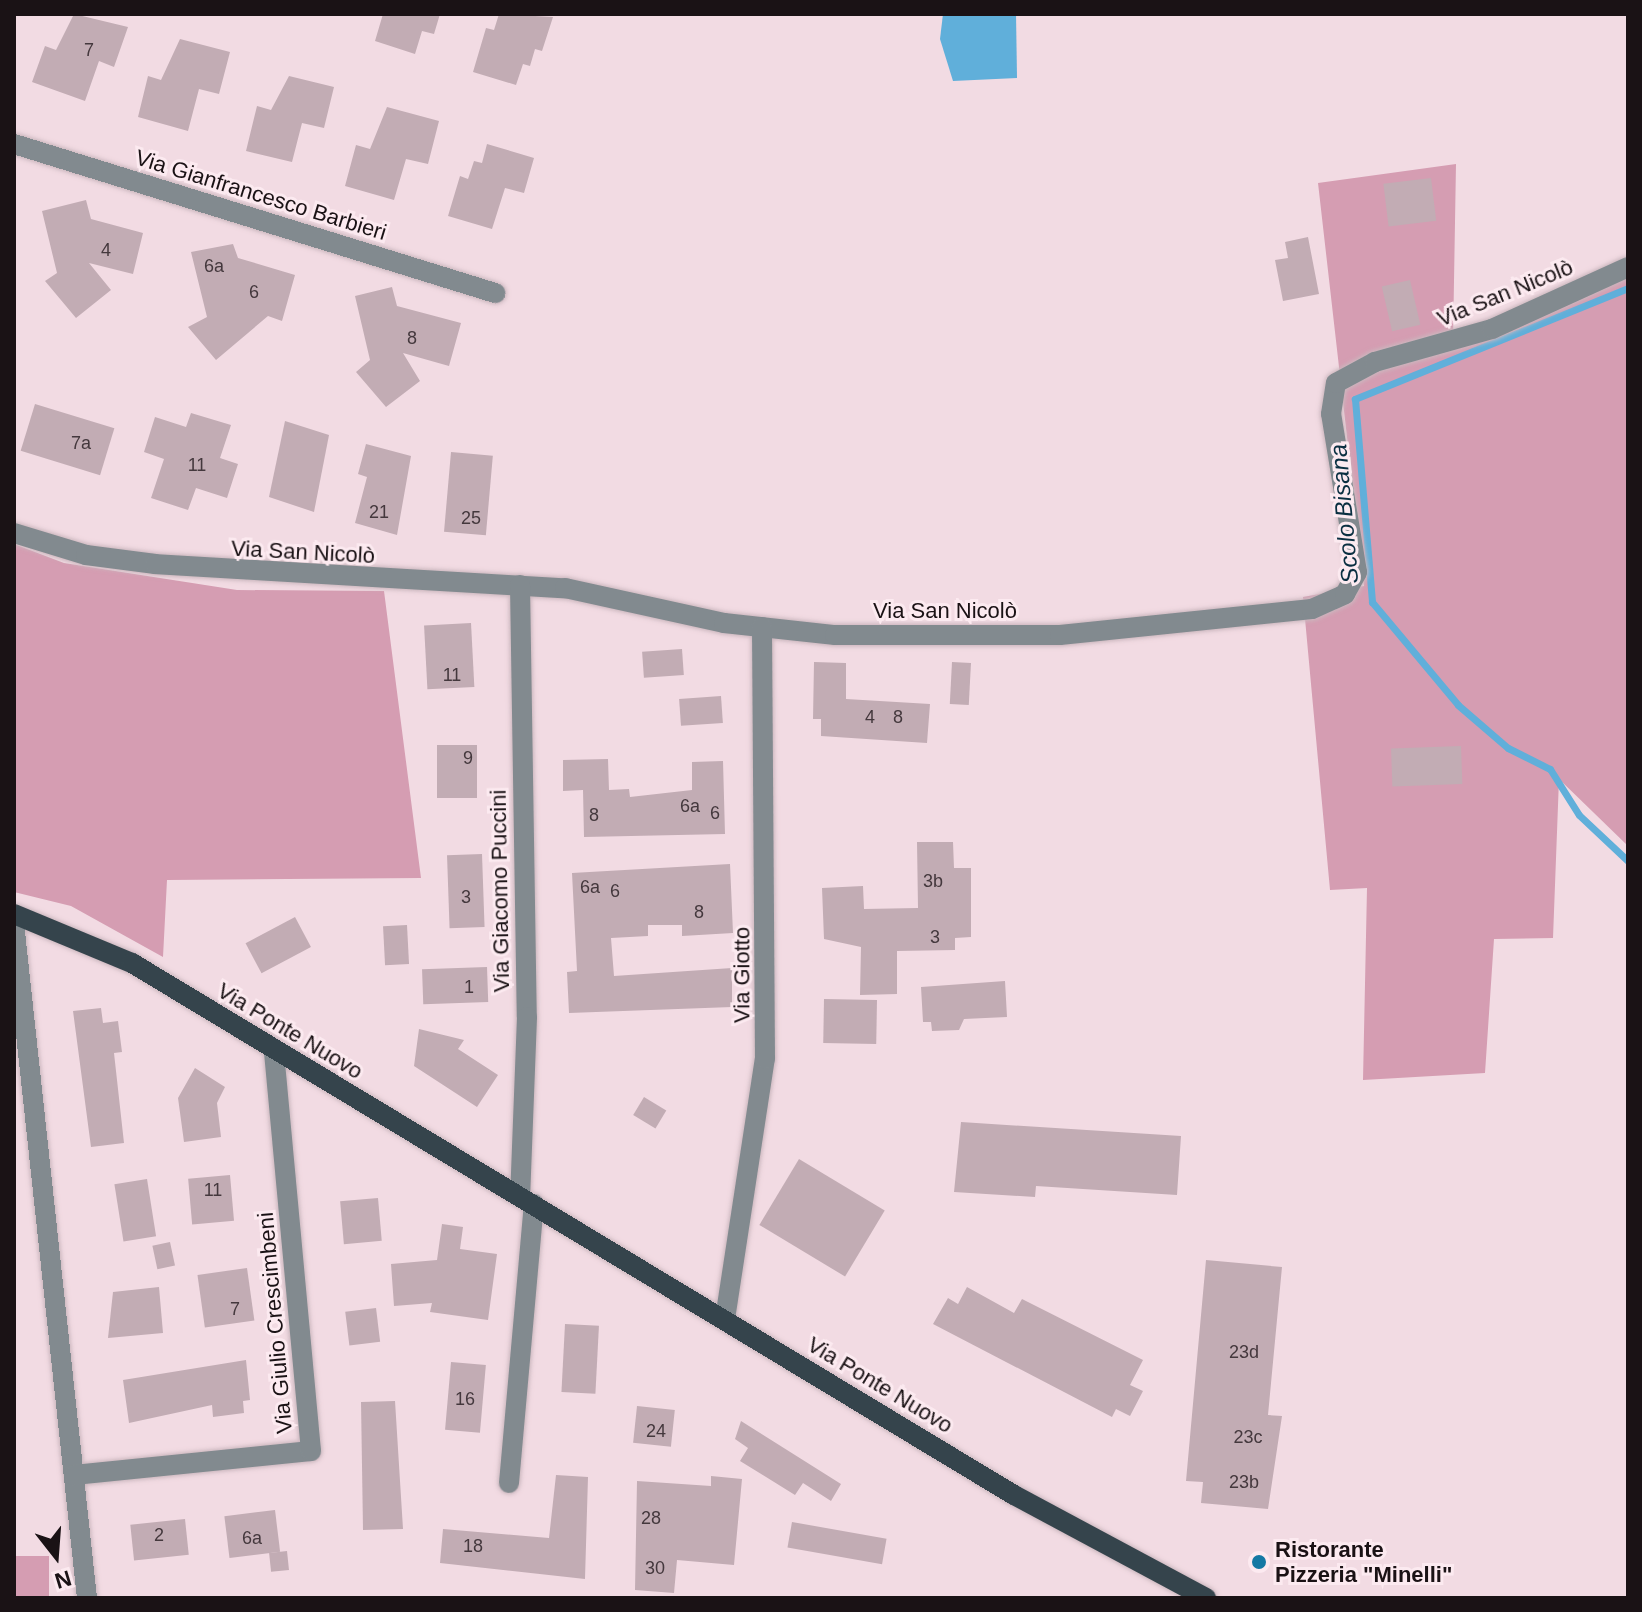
<!DOCTYPE html>
<html>
<head>
<meta charset="utf-8">
<style>
  body { margin:0 }
  #map { position:relative; width:1642px; height:1612px; overflow:hidden; background:#f2dbe3; font-family:Arial,sans-serif }
  div>[style] { position:absolute }
  .green>* { inset:0; background:#d59db2; transform-origin:0 0 }
  .water>* { inset:0; background:#60afda }
  .stream>* { height:7px; margin:-3.5px; padding:0 3.5px; transform-origin:3.5px; border-radius:3.5px; background:#60afda }
  .building>* { inset:0; background:#c2acb4; transform-origin:0 0 }
  .roads { filter:drop-shadow(0 0 2px #cbb7be) drop-shadow(0 0 2px #cbb7be) }
  .minor>* { height:20px; margin:-10px; padding:0 10px; transform-origin:10px; border-radius:10px; background:#828a8f }
  .major>* { height:20px; margin:-10px; padding:0 10px; transform-origin:10px; border-radius:10px; background:#35444c }
  .dots>* { width:22px; height:22px; translate:-50% -50%; box-sizing:border-box; border:4px solid #fceaf0; border-radius:50% }
  span { translate:-50% -50%; white-space:nowrap; text-align:center; line-height:1.15; -webkit-text-stroke:6px #fceaf0; paint-order:stroke }
  .number-label { font-size:18px; color:#44383d }
  .number-label span { -webkit-text-stroke-width:0 }
  .street-label { font-size:22px; color:#1a1215 }
  .poi-label { font-size:22px; color:#1a1215; font-weight:700 }
  .left { translate:0 -50%; text-align:left }
  .water-label { font-size:24px; color:#0a2f41; font-style:italic }
  .frame { position:absolute; inset:0; border:16px solid #1a1215; pointer-events:none }
  .north { position:absolute; left:16px; top:1516px; width:80px; height:80px; -webkit-text-stroke:6px #fceaf0; paint-order:stroke; rotate:163deg; font-size:22px; font-weight:700; line-height:32px; text-align:center; color:#1a1215 }
  .north::after { content:''; display:block; margin:auto; width:28px; height:36px; background:#1a1215; clip-path:polygon(50% 0,100% 100%,50% 72%,0 100%) }
</style>
</head>
<body>
<div id="map">
  <div class="green">
    <div style="clip-path:polygon(1456px 164px,1453px 340px,1628px 266px,1628px 846px,1559px 779px,1553px 938px,1494px 939px,1485px 1073px,1363px 1080px,1367px 888px,1330px 890px,1303px 597px,1364px 586px,1318px 183px)"></div>
    <div style="clip-path:polygon(14px 544px,64px 563px,237px 590px,384px 591px,421px 878px,167px 880px,163px 957px,71px 906px,14px 892px)"></div>
    <div style="left:14px;top:1556px;width:35px;height:42px"></div>
  </div>
  <div class="water">
    <div style="clip-path:polygon(943px 14px,1016px 14px,1017px 78px,953px 81px,940px 39px)"></div>
  </div>
  <div class="stream">
    <div style="left:1628px;top:288px;width:295px;rotate:157.9deg"></div>
    <div style="left:1355px;top:399px;width:204px;rotate:85.2deg"></div>
    <div style="left:1372px;top:602px;width:134px;rotate:50.1deg"></div>
    <div style="left:1458px;top:705px;width:66px;rotate:40.7deg"></div>
    <div style="left:1508px;top:748px;width:47px;rotate:26.6deg"></div>
    <div style="left:1550px;top:769px;width:54px;rotate:57.8deg"></div>
    <div style="left:1579px;top:815px;width:67px;rotate:43.2deg"></div>
  </div>
  <div class="building">
    <div style="clip-path:polygon(74px 14px,128px 27px,114px 67px,99px 61px,85px 101px,32px 82px,45px 46px,56px 50px)"></div>
    <div style="clip-path:polygon(383px 14px,440px 14px,434px 34px,422px 31px,415px 54px,375px 41px)"></div>
    <div style="clip-path:polygon(499px 14px,553px 17px,542px 51px,535px 49px,530px 66px,523px 64px,516px 85px,473px 72px,486px 28px,494px 30px)"></div>
    <div style="clip-path:polygon(180px 39px,230px 52px,219px 94px,199px 89px,188px 131px,138px 117px,148px 76px,161px 80px)"></div>
    <div style="clip-path:polygon(289px 76px,334px 87px,324px 128px,302px 123px,292px 162px,246px 151px,257px 106px,271px 110px)"></div>
    <div style="clip-path:polygon(387px 107px,439px 121px,428px 164px,406px 159px,394px 200px,345px 186px,356px 145px,370px 149px)"></div>
    <div style="clip-path:polygon(487px 144px,534px 158px,524px 193px,505px 188px,492px 229px,448px 216px,460px 176px,468px 179px,474px 161px,482px 163px)"></div>
    <div style="left:1431px;top:178px;width:43px;height:48px;rotate:83deg"></div>
    <div style="clip-path:polygon(86px 200px,91px 219px,143px 233px,133px 274px,89px 263px,111px 290px,76px 318px,45px 281px,57px 273px,42px 211px)"></div>
    <div style="clip-path:polygon(1308px 237px,1319px 294px,1283px 301px,1275px 260px,1288px 258px,1285px 242px)"></div>
    <div style="clip-path:polygon(233px 244px,238px 258px,295px 275px,282px 321px,268px 316px,216px 360px,188px 327px,207px 317px,191px 252px)"></div>
    <div style="left:1410px;top:280px;width:46px;height:29px;rotate:77deg"></div>
    <div style="clip-path:polygon(392px 287px,397px 306px,461px 323px,449px 366px,403px 353px,420px 381px,386px 407px,356px 372px,370px 360px,355px 296px)"></div>
    <div style="left:35px;top:404px;width:83px;height:49px;rotate:17deg"></div>
    <div style="clip-path:polygon(191px 413px,231px 425px,220px 458px,238px 464px,227px 498px,196px 488px,188px 510px,151px 498px,164px 459px,144px 452px,155px 417px,186px 427px)"></div>
    <div style="clip-path:polygon(285px 421px,329px 435px,314px 512px,269px 497px)"></div>
    <div style="clip-path:polygon(366px 444px,411px 456px,397px 535px,355px 523px,367px 477px,358px 474px)"></div>
    <div style="left:451px;top:452px;width:42px;height:80px;rotate:5deg"></div>
    <div style="left:471px;top:623px;width:64px;height:47px;rotate:87deg"></div>
    <div style="left:682px;top:649px;width:26px;height:40px;rotate:86deg"></div>
    <div style="clip-path:polygon(814px 662px,846px 663px,846px 699px,930px 704px,927px 743px,821px 736px,821px 719px,813px 719px)"></div>
    <div style="left:952px;top:662px;width:19px;height:42px;rotate:3deg"></div>
    <div style="left:721px;top:696px;width:27px;height:42px;rotate:86deg"></div>
    <div style="left:437px;top:745px;width:40px;height:53px"></div>
    <div style="left:1461px;top:746px;width:38px;height:70px;rotate:88deg"></div>
    <div style="clip-path:polygon(608px 759px,609px 790px,629px 789px,630px 797px,692px 790px,692px 762px,723px 761px,725px 834px,584px 837px,583px 790px,563px 791px,563px 760px)"></div>
    <div style="clip-path:polygon(917px 842px,953px 842px,954px 868px,971px 868px,971px 937px,955px 938px,955px 950px,897px 951px,897px 994px,860px 995px,861px 947px,824px 939px,822px 888px,863px 886px,864px 909px,918px 908px)"></div>
    <div style="left:482px;top:854px;width:73px;height:35px;rotate:88deg"></div>
    <div style="clip-path:polygon(730px 864px,733px 933px,682px 936px,682px 925px,648px 925px,648px 936px,611px 938px,614px 976px,732px 968px,732px 1007px,569px 1013px,567px 972px,577px 971px,572px 873px)"></div>
    <div style="left:295px;top:917px;width:34px;height:56px;rotate:62deg"></div>
    <div style="left:407px;top:925px;width:39px;height:24px;rotate:87deg"></div>
    <div style="left:487px;top:967px;width:35px;height:65px;rotate:88deg"></div>
    <div style="clip-path:polygon(1005px 981px,1007px 1017px,964px 1019px,959px 1030px,932px 1031px,931px 1022px,923px 1022px,921px 987px)"></div>
    <div style="left:824px;top:999px;width:53px;height:44px;rotate:1deg"></div>
    <div style="clip-path:polygon(101px 1008px,103px 1023px,118px 1021px,122px 1052px,114px 1053px,124px 1143px,91px 1147px,73px 1011px)"></div>
    <div style="clip-path:polygon(419px 1029px,464px 1040px,458px 1049px,498px 1075px,477px 1107px,414px 1066px)"></div>
    <div style="clip-path:polygon(195px 1068px,225px 1087px,217px 1103px,221px 1137px,184px 1142px,178px 1098px)"></div>
    <div style="left:644px;top:1097px;width:26px;height:21px;rotate:31deg"></div>
    <div style="clip-path:polygon(961px 1122px,1181px 1136px,1177px 1195px,1036px 1186px,1035px 1197px,954px 1192px)"></div>
    <div style="left:799px;top:1159px;width:100px;height:77px;rotate:31deg"></div>
    <div style="left:230px;top:1175px;width:46px;height:42px;rotate:85deg"></div>
    <div style="left:147px;top:1179px;width:58px;height:33px;rotate:81deg"></div>
    <div style="left:378px;top:1198px;width:43px;height:38px;rotate:85deg"></div>
    <div style="clip-path:polygon(442px 1224px,463px 1227px,460px 1249px,497px 1254px,488px 1320px,430px 1312px,432px 1303px,394px 1306px,391px 1264px,437px 1260px)"></div>
    <div style="left:170px;top:1242px;width:24px;height:18px;rotate:78deg"></div>
    <div style="clip-path:polygon(1206px 1260px,1282px 1267px,1268px 1415px,1282px 1416px,1268px 1509px,1201px 1503px,1203px 1482px,1186px 1481px)"></div>
    <div style="left:247px;top:1268px;width:53px;height:50px;rotate:82deg"></div>
    <div style="clip-path:polygon(159px 1287px,163px 1333px,108px 1338px,113px 1292px)"></div>
    <div style="clip-path:polygon(967px 1287px,1014px 1313px,1022px 1299px,1143px 1360px,1130px 1385px,1143px 1391px,1130px 1416px,1116px 1409px,1112px 1417px,933px 1324px,948px 1298px,958px 1304px)"></div>
    <div style="left:376px;top:1308px;width:34px;height:31px;rotate:83deg"></div>
    <div style="left:565px;top:1324px;width:34px;height:68px;rotate:3deg"></div>
    <div style="clip-path:polygon(246px 1360px,250px 1400px,243px 1401px,244px 1413px,213px 1417px,212px 1405px,129px 1423px,123px 1380px)"></div>
    <div style="left:451px;top:1362px;width:35px;height:68px;rotate:5deg"></div>
    <div style="clip-path:polygon(395px 1401px,403px 1529px,363px 1530px,361px 1402px)"></div>
    <div style="left:637px;top:1406px;width:38px;height:37px;rotate:6deg"></div>
    <div style="clip-path:polygon(741px 1421px,841px 1484px,831px 1501px,803px 1483px,795px 1495px,740px 1461px,748px 1448px,735px 1439px)"></div>
    <div style="clip-path:polygon(556px 1475px,588px 1477px,585px 1579px,440px 1563px,443px 1529px,549px 1538px)"></div>
    <div style="clip-path:polygon(711px 1476px,742px 1479px,734px 1565px,677px 1560px,674px 1593px,635px 1590px,637px 1481px,711px 1486px)"></div>
    <div style="left:275px;top:1510px;width:42px;height:51px;rotate:83deg"></div>
    <div style="left:185px;top:1519px;width:36px;height:55px;rotate:84deg"></div>
    <div style="left:792px;top:1522px;width:96px;height:26px;rotate:10deg"></div>
    <div style="left:287px;top:1551px;width:19px;height:18px;rotate:84deg"></div>
  </div>
  <div class="roads">
    <div class="minor">
      <div style="left:14px;top:144px;width:504px;rotate:17.21deg"></div>
      <div style="left:14px;top:533px;width:75px;rotate:17deg"></div>
      <div style="left:86px;top:555px;width:70px;rotate:7.4deg"></div>
      <div style="left:155px;top:564px;width:411px;rotate:3.4deg"></div>
      <div style="left:565px;top:588px;width:163px;rotate:12.4deg"></div>
      <div style="left:724px;top:623px;width:112px;rotate:6.2deg"></div>
      <div style="left:835px;top:635px;width:225px"></div>
      <div style="left:1060px;top:635px;width:253px;rotate:-5.9deg"></div>
      <div style="left:1312px;top:609px;width:36px;rotate:-24deg"></div>
      <div style="left:1345px;top:594px;width:25px;rotate:-61deg"></div>
      <div style="left:1357px;top:572px;width:160px;rotate:-99.3deg"></div>
      <div style="left:1331px;top:414px;width:31px;rotate:-81deg"></div>
      <div style="left:1336px;top:383px;width:44px;rotate:-28.3deg"></div>
      <div style="left:1375px;top:362px;width:122px;rotate:-15.8deg"></div>
      <div style="left:1492px;top:329px;width:149px;rotate:-24.5deg"></div>
      <div style="left:520px;top:585px;width:432px;rotate:89.1deg"></div>
      <div style="left:527px;top:1017px;width:179px;rotate:92.2deg"></div>
      <div style="left:14px;top:923px;width:679px;rotate:83.83deg"></div>
      <div style="left:725px;top:1319px;width:263px;rotate:-81.3deg"></div>
      <div style="left:765px;top:1059px;width:432px;rotate:-90.4deg"></div>
      <div style="left:74px;top:1475px;width:238px;rotate:-5.8deg"></div>
      <div style="left:311px;top:1451px;width:404px;rotate:-95.3deg"></div>
      <div style="left:509px;top:1483px;width:280px;rotate:-84.9deg"></div>
    </div>
    <div class="major">
      <div style="left:14px;top:914px;width:128px;rotate:22.6deg"></div>
      <div style="left:132px;top:963px;width:1030px;rotate:31.1deg"></div>
      <div style="left:1014px;top:1495px;width:218px;rotate:28.2deg"></div>
    </div>
  </div>
  <div class="dots">
    <div style="left:1259px;top:1562px;background:#1479a4"></div>
  </div>
  <div class="number-label">
    <span style="left:89px;top:50px">7</span>
    <span style="left:106px;top:250px">4</span>
    <span style="left:214px;top:266px">6a</span>
    <span style="left:254px;top:292px">6</span>
    <span style="left:412px;top:338px">8</span>
    <span style="left:81px;top:443px">7a</span>
    <span style="left:197px;top:465px">11</span>
    <span style="left:379px;top:512px">21</span>
    <span style="left:471px;top:518px">25</span>
    <span style="left:452px;top:675px">11</span>
    <span style="left:870px;top:717px">4</span>
    <span style="left:898px;top:717px">8</span>
    <span style="left:468px;top:758px">9</span>
    <span style="left:690px;top:806px">6a</span>
    <span style="left:715px;top:813px">6</span>
    <span style="left:594px;top:815px">8</span>
    <span style="left:933px;top:881px">3b</span>
    <span style="left:590px;top:887px">6a</span>
    <span style="left:615px;top:891px">6</span>
    <span style="left:466px;top:897px">3</span>
    <span style="left:699px;top:912px">8</span>
    <span style="left:935px;top:937px">3</span>
    <span style="left:469px;top:987px">1</span>
    <span style="left:213px;top:1190px">11</span>
    <span style="left:235px;top:1309px">7</span>
    <span style="left:1244px;top:1352px">23d</span>
    <span style="left:465px;top:1399px">16</span>
    <span style="left:656px;top:1431px">24</span>
    <span style="left:1248px;top:1437px">23c</span>
    <span style="left:1244px;top:1482px">23b</span>
    <span style="left:651px;top:1518px">28</span>
    <span style="left:159px;top:1535px">2</span>
    <span style="left:252px;top:1538px">6a</span>
    <span style="left:473px;top:1546px">18</span>
    <span style="left:655px;top:1568px">30</span>
  </div>
  <div class="street-label">
    <span style="left:261px;top:195px;rotate:17deg">Via Gianfrancesco Barbieri</span>
    <span style="left:1505px;top:293px;rotate:-22deg">Via San Nicolò</span>
    <span style="left:303px;top:552px;rotate:3deg">Via San Nicolò</span>
    <span style="left:945px;top:611px">Via San Nicolò</span>
    <span style="left:500px;top:891px;rotate:-91deg">Via Giacomo Puccini</span>
    <span style="left:742px;top:975px;rotate:-90deg">Via Giotto</span>
    <span style="left:290px;top:1031px;rotate:31deg">Via Ponte Nuovo</span>
    <span style="left:275px;top:1323px;rotate:-95deg">Via Giulio Crescimbeni</span>
    <span style="left:880px;top:1385px;rotate:31deg">Via Ponte Nuovo</span>
  </div>
  <div class="poi-label">
    <span class="left" style="left:1275px;top:1562px">Ristorante<br>Pizzeria "Minelli"</span>
  </div>
  <div class="water-label">
    <span style="left:1344px;top:514px;rotate:-95deg">Scolo Bisana</span>
  </div>
  <div class="frame"></div>
  <div class="north">N</div>
</div>
</body>
</html>
